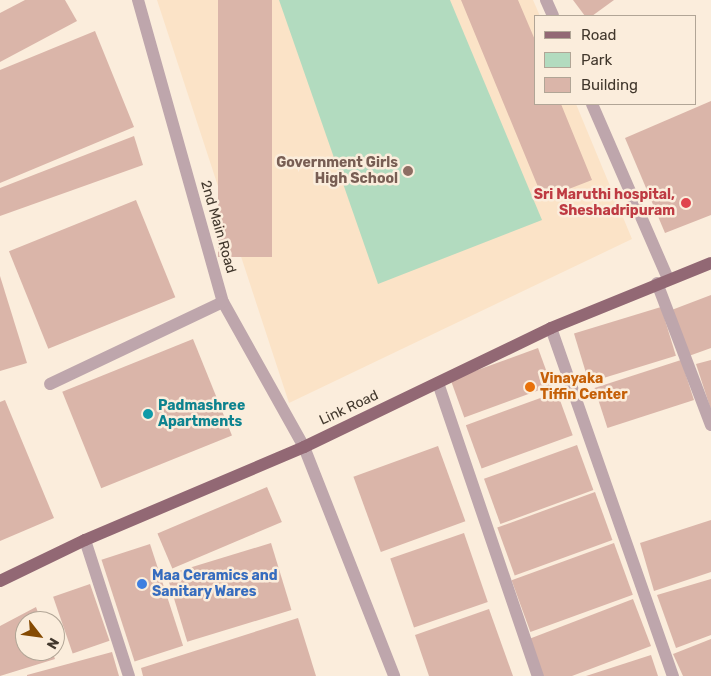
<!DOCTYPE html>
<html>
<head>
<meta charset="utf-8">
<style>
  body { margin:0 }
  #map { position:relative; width:711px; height:676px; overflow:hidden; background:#fbeddc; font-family:Rubik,sans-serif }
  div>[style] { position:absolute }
  .built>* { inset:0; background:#fbe3c7 }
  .green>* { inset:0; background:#b2dbbf }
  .building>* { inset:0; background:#dab5a9; transform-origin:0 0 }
  .minor>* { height:12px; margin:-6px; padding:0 6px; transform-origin:6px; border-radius:6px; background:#bea6ac }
  .major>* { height:12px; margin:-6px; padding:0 6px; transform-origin:6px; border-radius:6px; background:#926874 }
  .dots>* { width:14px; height:14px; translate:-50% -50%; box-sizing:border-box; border:2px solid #fbeddc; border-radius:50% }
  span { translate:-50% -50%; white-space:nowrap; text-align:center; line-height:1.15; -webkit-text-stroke:5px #fbeddc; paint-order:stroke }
  .education-label { font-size:14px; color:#785e54; font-weight:700 }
  .right { translate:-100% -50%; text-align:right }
  .health-label { font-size:14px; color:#be3a42; font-weight:700 }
  .street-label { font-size:14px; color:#42382d }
  .food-label { font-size:14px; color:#c56008; font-weight:700 }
  .left { translate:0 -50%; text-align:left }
  .culture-label { font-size:14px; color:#0d838f; font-weight:700 }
  .shop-label { font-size:14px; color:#366cbe; font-weight:700 }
  .legend { position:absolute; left:534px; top:15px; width:162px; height:90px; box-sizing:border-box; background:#fbeddc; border:1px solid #b1a596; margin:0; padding:6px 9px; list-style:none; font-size:15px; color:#42382d }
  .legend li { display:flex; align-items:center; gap:10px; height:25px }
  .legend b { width:25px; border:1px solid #b1a596 }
  .north { position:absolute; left:15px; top:611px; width:50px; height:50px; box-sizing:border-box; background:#fbeddc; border:1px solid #b1a596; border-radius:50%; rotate:120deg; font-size:14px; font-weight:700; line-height:20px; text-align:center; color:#42382d }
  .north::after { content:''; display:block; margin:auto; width:18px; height:22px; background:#854a02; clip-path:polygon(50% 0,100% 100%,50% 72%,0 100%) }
</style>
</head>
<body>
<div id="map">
  <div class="built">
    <div style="clip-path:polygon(157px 0,533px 0,540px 16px,535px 16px,535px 104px,576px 104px,632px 239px,289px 403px)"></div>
  </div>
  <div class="green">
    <div style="clip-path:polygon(279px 0,450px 0,542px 220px,378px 284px)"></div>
  </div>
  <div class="building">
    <div style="clip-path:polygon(25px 0,65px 0,77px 21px,0 62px,0 13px)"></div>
    <div style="left:218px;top:0;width:54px;height:257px"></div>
    <div style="clip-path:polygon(461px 0,518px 0,535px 40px,535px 104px,561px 104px,592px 180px,543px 199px)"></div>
    <div style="clip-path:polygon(573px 0,614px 0,592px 16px,585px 16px)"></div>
    <div style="clip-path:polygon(95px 31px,134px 127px,0 183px,0 70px)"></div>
    <div style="clip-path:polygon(711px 101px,711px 215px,665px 233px,625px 138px)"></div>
    <div style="clip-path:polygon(134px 136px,143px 165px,0 216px,0 188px)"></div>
    <div style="left:136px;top:200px;width:105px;height:137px;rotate:68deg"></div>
    <div style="clip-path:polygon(0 276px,27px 363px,0 371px)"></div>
    <div style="clip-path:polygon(711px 295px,711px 348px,686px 357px,669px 311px)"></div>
    <div style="left:661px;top:307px;width:51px;height:91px;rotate:73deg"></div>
    <div style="left:193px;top:339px;width:104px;height:141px;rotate:68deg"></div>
    <div style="left:538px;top:348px;width:40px;height:93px;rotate:70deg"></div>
    <div style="left:681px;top:360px;width:42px;height:91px;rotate:72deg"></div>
    <div style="clip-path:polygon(711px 360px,711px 410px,696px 364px)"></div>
    <div style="left:557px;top:392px;width:46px;height:97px;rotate:70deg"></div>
    <div style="clip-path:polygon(5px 400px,54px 518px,0 541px,0 402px)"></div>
    <div style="left:577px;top:445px;width:48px;height:99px;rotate:70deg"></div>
    <div style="left:438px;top:446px;width:80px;height:90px;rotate:70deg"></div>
    <div style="left:267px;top:487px;width:38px;height:119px;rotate:67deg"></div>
    <div style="left:595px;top:492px;width:51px;height:104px;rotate:70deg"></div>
    <div style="clip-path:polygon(711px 520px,711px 572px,654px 591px,640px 543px)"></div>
    <div style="left:464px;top:533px;width:73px;height:78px;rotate:71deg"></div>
    <div style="left:271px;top:543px;width:70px;height:109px;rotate:73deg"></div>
    <div style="left:614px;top:543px;width:55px;height:109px;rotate:70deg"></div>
    <div style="left:150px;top:544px;width:107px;height:51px;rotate:72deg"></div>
    <div style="clip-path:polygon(711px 579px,711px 635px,676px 648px,657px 595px)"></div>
    <div style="left:90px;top:584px;width:60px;height:39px;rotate:71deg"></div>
    <div style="clip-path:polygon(633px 599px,651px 646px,572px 676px,543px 676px,529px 639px)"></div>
    <div style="clip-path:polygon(36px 607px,41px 621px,25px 621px,25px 651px,52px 651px,55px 659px,0 676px,0 626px)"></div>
    <div style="clip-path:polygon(489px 609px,513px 676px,429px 676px,415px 635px)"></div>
    <div style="clip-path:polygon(298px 618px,316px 676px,143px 676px,141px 668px)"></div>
    <div style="clip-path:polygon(711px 639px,711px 676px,683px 676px,673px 654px)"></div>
    <div style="clip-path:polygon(112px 652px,119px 676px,27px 676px,27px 675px)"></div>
    <div style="clip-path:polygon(651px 655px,658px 676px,586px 676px)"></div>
  </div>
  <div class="minor">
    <div style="left:138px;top:0;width:314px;rotate:74.3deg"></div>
    <div style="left:223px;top:302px;width:166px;rotate:60.8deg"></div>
    <div style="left:304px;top:447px;width:246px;rotate:68.5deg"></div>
    <div style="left:546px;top:0;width:17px;rotate:66deg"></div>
    <div style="left:592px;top:104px;width:191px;rotate:66.5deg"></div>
    <div style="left:657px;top:283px;width:152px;rotate:69.2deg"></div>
    <div style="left:551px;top:328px;width:369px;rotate:70.7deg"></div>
    <div style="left:438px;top:383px;width:310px;rotate:71.2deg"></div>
    <div style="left:50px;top:384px;width:191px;rotate:-25.4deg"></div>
    <div style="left:85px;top:540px;width:143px;rotate:72.1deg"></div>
  </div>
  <div class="major">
    <div style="left:0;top:581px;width:94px;rotate:-25.8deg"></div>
    <div style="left:85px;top:540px;width:238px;rotate:-23deg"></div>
    <div style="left:304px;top:447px;width:274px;rotate:-25.7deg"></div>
    <div style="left:551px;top:328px;width:173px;rotate:-22.1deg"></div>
  </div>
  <div class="dots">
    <div style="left:408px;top:171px;background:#8d6e63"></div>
    <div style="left:686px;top:203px;background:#e0444e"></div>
    <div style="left:530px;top:387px;background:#e8710a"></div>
    <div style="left:148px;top:414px;background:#0f9aa8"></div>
    <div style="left:142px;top:584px;background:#3f7fe0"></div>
  </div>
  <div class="education-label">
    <span class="right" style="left:398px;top:171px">Government Girls<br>High School</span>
  </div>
  <div class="health-label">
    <span class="right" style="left:675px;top:203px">Sri Maruthi hospital,<br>Sheshadripuram</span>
  </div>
  <div class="street-label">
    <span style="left:218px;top:227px;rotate:74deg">2nd Main Road</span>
    <span style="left:349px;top:408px;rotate:-25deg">Link Road</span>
  </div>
  <div class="food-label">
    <span class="left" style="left:540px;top:387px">Vinayaka<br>Tiffin Center</span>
  </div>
  <div class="culture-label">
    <span class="left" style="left:158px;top:414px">Padmashree<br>Apartments</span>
  </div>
  <div class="shop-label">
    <span class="left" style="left:152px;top:584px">Maa Ceramics and<br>Sanitary Wares</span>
  </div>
  <ul class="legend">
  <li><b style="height:6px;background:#926874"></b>Road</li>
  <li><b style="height:14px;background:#b2dbbf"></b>Park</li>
  <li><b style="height:14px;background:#dab5a9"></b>Building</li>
  </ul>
  <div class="north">N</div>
</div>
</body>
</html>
